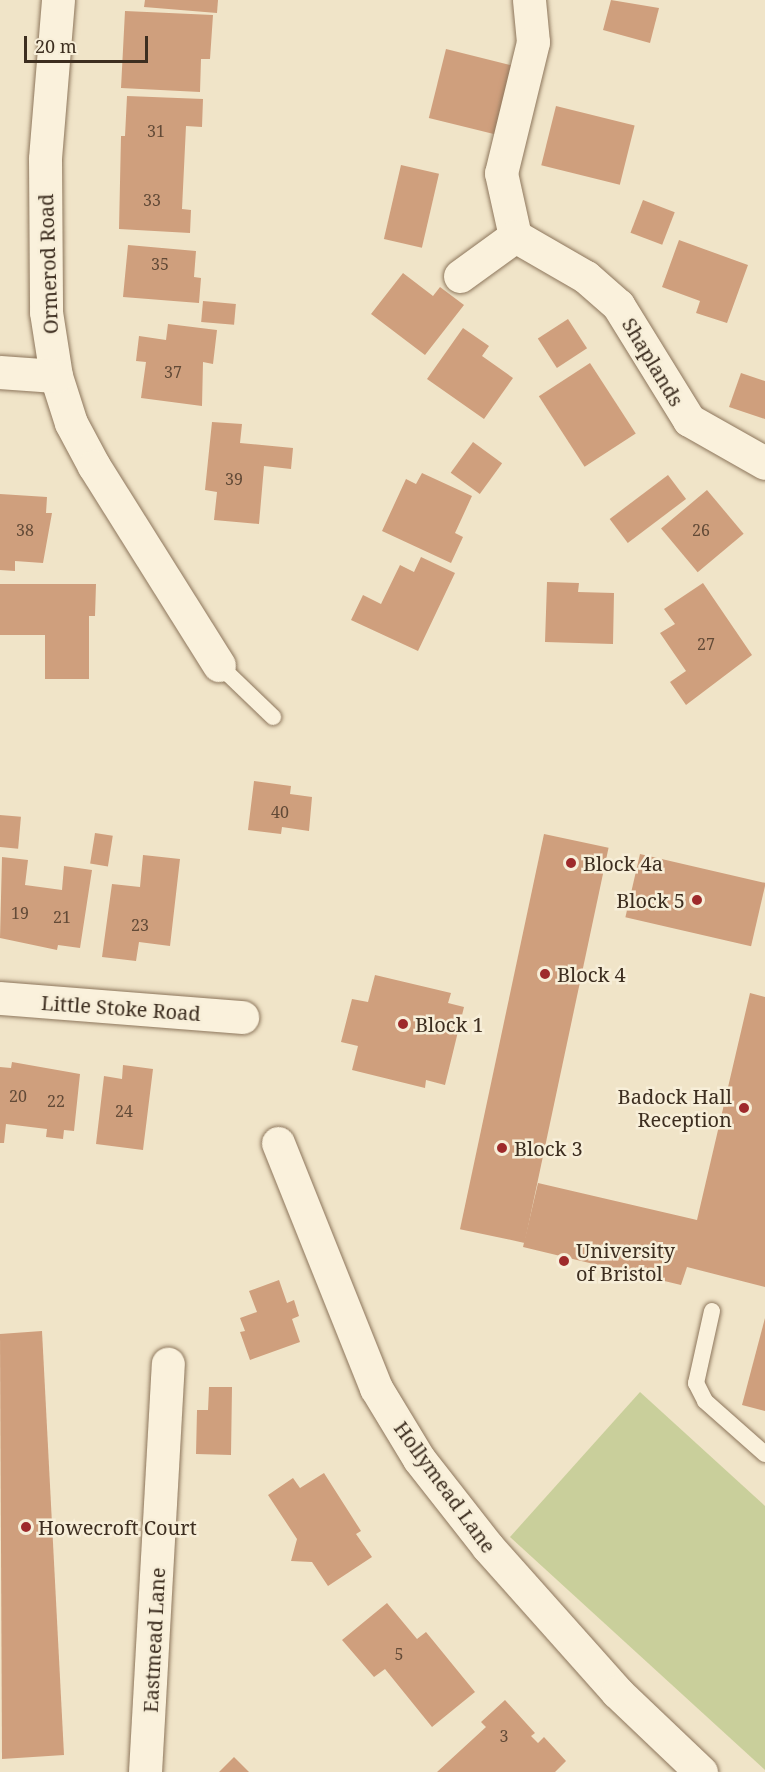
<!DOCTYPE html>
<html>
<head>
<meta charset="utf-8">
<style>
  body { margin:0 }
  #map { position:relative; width:765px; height:1772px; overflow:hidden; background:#f0e4c8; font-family:"Noto Serif",serif }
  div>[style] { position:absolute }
  .green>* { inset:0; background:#c9cf9b }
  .building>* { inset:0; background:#cf9f7d; transform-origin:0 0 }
  .roads { filter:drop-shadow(0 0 2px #8d765c) drop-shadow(0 0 2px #8d765c) }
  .lane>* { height:16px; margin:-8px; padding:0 8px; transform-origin:8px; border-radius:8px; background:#faf1dc }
  .street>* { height:33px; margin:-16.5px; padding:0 16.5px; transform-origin:16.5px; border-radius:16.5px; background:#faf1dc }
  .dots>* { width:16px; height:16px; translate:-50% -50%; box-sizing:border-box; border:3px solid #f7eed8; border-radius:50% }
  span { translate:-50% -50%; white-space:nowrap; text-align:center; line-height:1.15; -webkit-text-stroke:5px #f7eed8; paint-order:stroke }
  .number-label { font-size:16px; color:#624a37 }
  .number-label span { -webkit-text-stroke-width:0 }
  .street-label { font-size:20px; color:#3d2e20 }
  .poi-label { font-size:20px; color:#3d2e20 }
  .left { translate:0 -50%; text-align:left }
  .right { translate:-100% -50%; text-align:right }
  .scale { position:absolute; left:24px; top:36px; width:124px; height:27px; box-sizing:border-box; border:3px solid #3d2e20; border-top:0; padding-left:8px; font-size:18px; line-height:21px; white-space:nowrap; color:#3d2e20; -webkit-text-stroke:4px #f7eed8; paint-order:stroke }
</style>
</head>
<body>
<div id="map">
  <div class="green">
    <div style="clip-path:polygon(640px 1392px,765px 1506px,765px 1770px,510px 1537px)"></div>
  </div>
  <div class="building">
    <div style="clip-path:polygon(145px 0,218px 0,217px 13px,144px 7px)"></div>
    <div style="clip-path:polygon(611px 0,659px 8px,650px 43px,603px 30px)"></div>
    <div style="clip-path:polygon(125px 11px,213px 15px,210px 59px,201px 59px,200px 92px,121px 88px)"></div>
    <div style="left:446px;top:49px;width:68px;height:71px;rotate:14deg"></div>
    <div style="clip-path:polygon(127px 96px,203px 99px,202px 127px,186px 126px,182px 209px,191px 210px,190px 233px,119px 229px,121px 136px,125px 136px)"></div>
    <div style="left:556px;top:106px;width:81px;height:61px;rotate:14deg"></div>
    <div style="left:401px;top:165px;width:39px;height:76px;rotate:13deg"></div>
    <div style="left:643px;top:200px;width:34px;height:35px;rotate:21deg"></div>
    <div style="clip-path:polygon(679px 240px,748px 265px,727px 323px,696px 313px,700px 301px,662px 287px)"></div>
    <div style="clip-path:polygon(128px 245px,196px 251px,194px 277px,201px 278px,199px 303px,123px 297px)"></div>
    <div style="clip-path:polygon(403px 273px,433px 296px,440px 287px,464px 305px,425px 355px,371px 314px)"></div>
    <div style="left:203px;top:301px;width:33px;height:21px;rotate:5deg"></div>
    <div style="left:568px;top:319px;width:35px;height:36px;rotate:57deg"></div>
    <div style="clip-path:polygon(168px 324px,217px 330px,213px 364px,203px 362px,202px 406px,141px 398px,146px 362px,136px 361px,139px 336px,166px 340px)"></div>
    <div style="clip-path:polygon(463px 328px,489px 346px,482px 356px,513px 378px,484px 419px,427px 379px)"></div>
    <div style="left:590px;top:363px;width:84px;height:61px;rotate:57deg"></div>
    <div style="clip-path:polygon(741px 373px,765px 381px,765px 419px,729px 407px)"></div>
    <div style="clip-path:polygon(212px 422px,242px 424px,240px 443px,293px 448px,291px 469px,264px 466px,259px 524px,214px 520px,217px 492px,205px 490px)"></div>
    <div style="left:473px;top:442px;width:36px;height:38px;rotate:36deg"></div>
    <div style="clip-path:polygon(422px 473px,472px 496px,455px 533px,463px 537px,451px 563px,382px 531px,406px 479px,416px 484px)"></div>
    <div style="left:668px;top:475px;width:30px;height:73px;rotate:53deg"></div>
    <div style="left:707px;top:490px;width:57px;height:60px;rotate:50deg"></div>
    <div style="clip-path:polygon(0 494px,47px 497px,46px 513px,52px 513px,43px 563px,15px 561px,15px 571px,0 570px)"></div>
    <div style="clip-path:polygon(421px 557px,455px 573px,418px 651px,351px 620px,363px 595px,381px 604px,400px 565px,414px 572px)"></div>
    <div style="clip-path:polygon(547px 582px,579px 583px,578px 592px,614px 593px,613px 644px,545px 642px)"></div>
    <div style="clip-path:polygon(703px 583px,752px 655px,686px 705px,670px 682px,686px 671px,660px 633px,675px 624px,664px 609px)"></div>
    <div style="clip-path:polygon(0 584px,96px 584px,95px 616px,89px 616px,89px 679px,45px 679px,45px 635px,0 635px)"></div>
    <div style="clip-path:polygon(254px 781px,291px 786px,290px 794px,312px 797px,309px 831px,282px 827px,281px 834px,248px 830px)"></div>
    <div style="left:0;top:815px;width:21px;height:32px;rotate:5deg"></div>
    <div style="left:95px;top:833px;width:18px;height:31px;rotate:9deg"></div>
    <div style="left:544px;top:834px;width:66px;height:404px;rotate:12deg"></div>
    <div style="left:640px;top:854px;width:129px;height:65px;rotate:13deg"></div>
    <div style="clip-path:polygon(143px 855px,180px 859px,170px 946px,139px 942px,136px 961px,102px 957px,112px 884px,140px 887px)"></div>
    <div style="clip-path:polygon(2px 857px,28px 860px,25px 885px,62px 890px,64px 866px,92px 870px,80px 948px,58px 945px,57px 950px,0 938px)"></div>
    <div style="clip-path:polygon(375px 975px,451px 993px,448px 1003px,464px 1007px,445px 1085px,426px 1080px,425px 1088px,352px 1070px,358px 1046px,341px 1042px,352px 999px,368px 1002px)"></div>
    <div style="clip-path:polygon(750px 993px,765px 997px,765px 1287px,687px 1267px,681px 1285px,523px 1247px,538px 1183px,697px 1220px)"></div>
    <div style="clip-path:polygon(12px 1062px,80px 1074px,74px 1131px,64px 1130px,63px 1139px,46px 1137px,47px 1129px,6px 1124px,4px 1143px,0 1143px,0 1067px,11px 1068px)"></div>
    <div style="clip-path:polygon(123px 1065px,153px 1069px,143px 1150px,96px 1144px,104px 1076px,122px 1079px)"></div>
    <div style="clip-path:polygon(279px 1280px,287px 1303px,294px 1300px,299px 1316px,292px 1319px,300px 1342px,250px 1360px,240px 1332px,245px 1331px,240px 1318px,257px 1312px,249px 1291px)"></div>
    <div style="clip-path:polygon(765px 1318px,765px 1411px,742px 1405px)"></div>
    <div style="clip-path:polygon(42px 1331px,64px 1755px,2px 1759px,0 1334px)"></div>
    <div style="clip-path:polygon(209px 1387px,232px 1387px,231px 1455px,196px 1454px,197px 1410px,208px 1410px)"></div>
    <div style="clip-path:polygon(324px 1473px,361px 1531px,356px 1534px,372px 1557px,328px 1586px,312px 1562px,291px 1561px,297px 1539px,268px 1495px,293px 1478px,300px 1488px)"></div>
    <div style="clip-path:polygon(387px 1603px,417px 1639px,426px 1632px,475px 1692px,432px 1727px,385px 1669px,374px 1677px,342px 1640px)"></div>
    <div style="clip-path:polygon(505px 1700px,535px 1733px,531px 1736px,538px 1743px,544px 1737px,566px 1761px,555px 1772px,437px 1772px,486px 1727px,481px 1722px)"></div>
    <div style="clip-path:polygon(234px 1757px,249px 1772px,219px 1772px)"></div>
  </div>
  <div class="roads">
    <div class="lane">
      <div style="left:219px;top:665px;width:75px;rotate:43.9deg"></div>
      <div style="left:712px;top:1311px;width:74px;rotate:102.5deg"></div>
      <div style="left:696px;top:1383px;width:20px;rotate:63deg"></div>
      <div style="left:705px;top:1401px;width:80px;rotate:41.5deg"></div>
    </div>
    <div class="street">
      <div style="left:58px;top:0;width:160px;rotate:94.7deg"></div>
      <div style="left:45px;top:159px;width:153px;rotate:89.6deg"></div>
      <div style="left:46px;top:312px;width:65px;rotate:81.1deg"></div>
      <div style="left:56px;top:376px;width:49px;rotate:72.3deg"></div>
      <div style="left:71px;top:423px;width:49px;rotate:61.9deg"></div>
      <div style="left:94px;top:466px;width:235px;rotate:57.9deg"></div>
      <div style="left:529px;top:0;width:42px;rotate:84.6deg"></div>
      <div style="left:533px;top:42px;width:135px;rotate:103.7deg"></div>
      <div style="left:501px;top:173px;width:65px;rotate:77.5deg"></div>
      <div style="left:515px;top:236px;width:82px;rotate:30deg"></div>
      <div style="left:586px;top:277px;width:43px;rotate:41.2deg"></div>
      <div style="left:618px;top:305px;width:135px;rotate:58.3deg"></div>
      <div style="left:689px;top:420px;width:87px;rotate:29.5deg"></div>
      <div style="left:460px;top:276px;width:68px;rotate:-36deg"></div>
      <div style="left:0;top:372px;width:56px;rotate:4.1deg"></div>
      <div style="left:0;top:998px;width:243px;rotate:4.5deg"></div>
      <div style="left:278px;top:1143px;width:264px;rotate:68.2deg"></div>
      <div style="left:376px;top:1388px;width:83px;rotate:58.8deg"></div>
      <div style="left:419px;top:1459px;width:112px;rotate:51.9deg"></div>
      <div style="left:488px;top:1547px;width:194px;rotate:48.3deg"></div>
      <div style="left:617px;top:1692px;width:116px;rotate:43.6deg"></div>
      <div style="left:145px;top:1772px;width:409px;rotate:-86.8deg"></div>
    </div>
  </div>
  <div class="dots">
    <div style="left:571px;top:863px;background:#9e2a2b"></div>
    <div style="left:697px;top:900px;background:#9e2a2b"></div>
    <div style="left:545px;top:974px;background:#9e2a2b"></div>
    <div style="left:403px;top:1024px;background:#9e2a2b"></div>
    <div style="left:744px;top:1108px;background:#9e2a2b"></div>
    <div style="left:502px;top:1148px;background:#9e2a2b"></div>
    <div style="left:564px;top:1261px;background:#9e2a2b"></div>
    <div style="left:26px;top:1527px;background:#9e2a2b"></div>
  </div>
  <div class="number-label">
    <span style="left:156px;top:131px">31</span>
    <span style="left:152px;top:200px">33</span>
    <span style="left:160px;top:264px">35</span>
    <span style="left:173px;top:372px">37</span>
    <span style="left:234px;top:479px">39</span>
    <span style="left:25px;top:530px">38</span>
    <span style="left:701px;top:530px">26</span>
    <span style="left:706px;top:644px">27</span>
    <span style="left:280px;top:812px">40</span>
    <span style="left:20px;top:913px">19</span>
    <span style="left:62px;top:917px">21</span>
    <span style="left:140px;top:925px">23</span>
    <span style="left:18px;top:1096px">20</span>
    <span style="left:56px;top:1101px">22</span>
    <span style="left:124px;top:1111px">24</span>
    <span style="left:399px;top:1654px">5</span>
    <span style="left:504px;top:1736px">3</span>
  </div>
  <div class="street-label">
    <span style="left:48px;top:264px;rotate:-92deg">Ormerod Road</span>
    <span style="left:653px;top:362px;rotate:59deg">Shaplands</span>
    <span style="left:121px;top:1008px;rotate:4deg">Little Stoke Road</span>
    <span style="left:445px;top:1487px;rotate:54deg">Hollymead Lane</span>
    <span style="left:154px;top:1640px;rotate:-87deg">Eastmead Lane</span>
  </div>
  <div class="poi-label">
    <span class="left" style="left:583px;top:863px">Block 4a</span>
    <span class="right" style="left:685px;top:900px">Block 5</span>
    <span class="left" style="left:557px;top:974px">Block 4</span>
    <span class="left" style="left:415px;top:1024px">Block 1</span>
    <span class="right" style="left:732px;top:1108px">Badock Hall<br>Reception</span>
    <span class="left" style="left:514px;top:1148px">Block 3</span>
    <span class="left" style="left:576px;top:1262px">University<br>of Bristol</span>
    <span class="left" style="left:38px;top:1527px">Howecroft Court</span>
  </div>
  <div class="scale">20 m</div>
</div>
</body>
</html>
